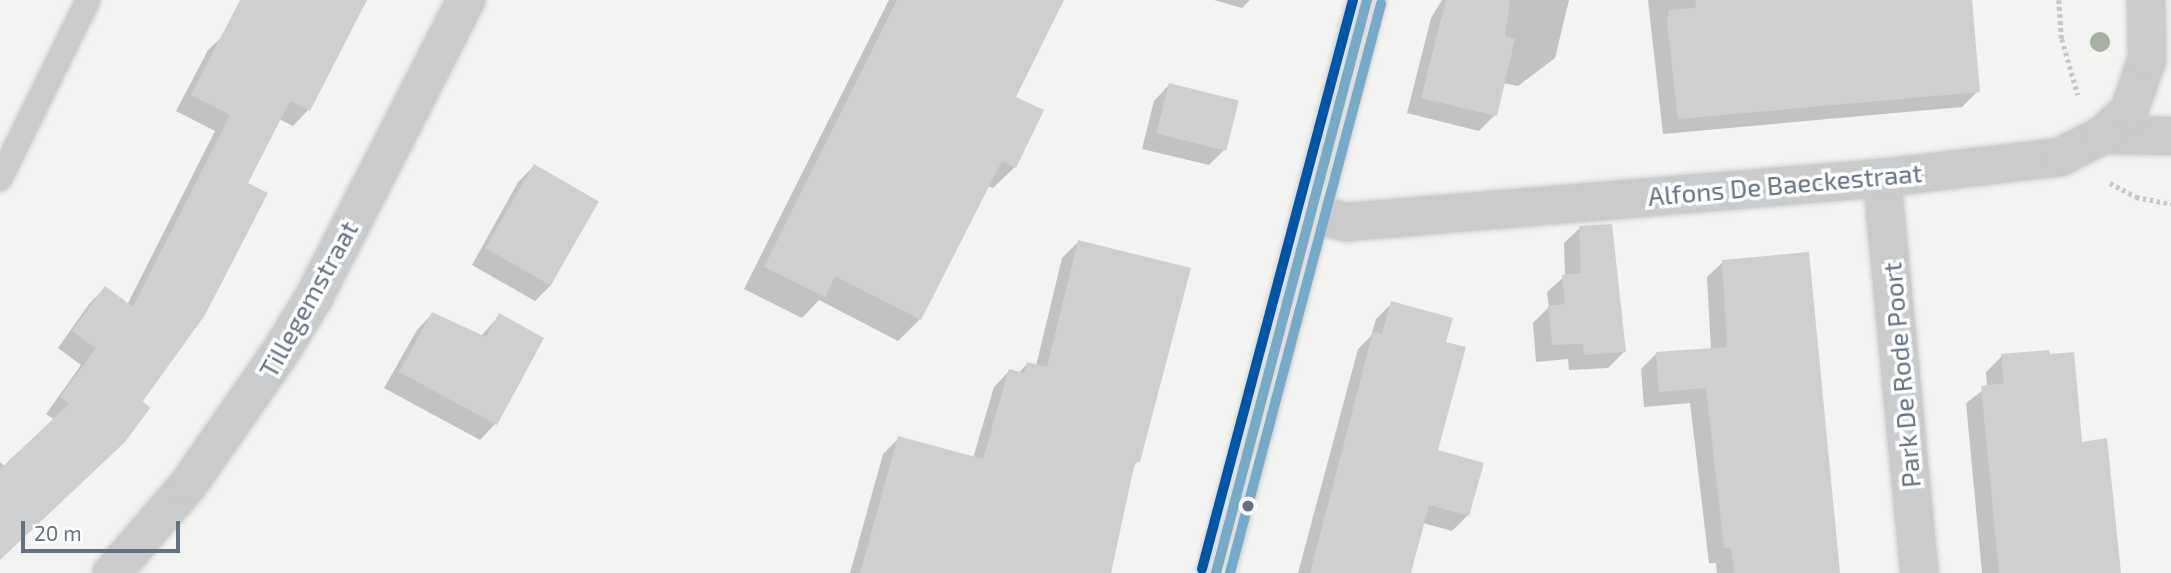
<!DOCTYPE html>
<html>
<head>
<meta charset="utf-8">
<style>
  body { margin:0 }
  #map { position:relative; width:2171px; height:573px; overflow:hidden; background:#f3f3f1; font-family:"Exo 2",sans-serif }
  div>[style] { position:absolute }
  .shadow>* { inset:0; background:#0003 }
  .building>* { inset:0; background:#cecfcf; transform-origin:0 0 }
  .path>* { height:4.5px; margin-top:-2.25px; transform-origin:0; background:repeating-linear-gradient(90deg,#c8c8c9 0 3.5px,transparent 0 7px) }
  .roads { filter:drop-shadow(0 0 2px #d0d1d0) drop-shadow(0 0 2px #d0d1d0) }
  .lane>* { height:24px; margin:-12px; padding:0 12px; transform-origin:12px; border-radius:12px; background:#cacbcc }
  .street>* { height:38px; margin:-19px; padding:0 19px; transform-origin:19px; border-radius:19px; background:#cacbcc }
  .secondary>* { height:38px; margin:-19px; padding:0 19px; transform-origin:19px; border-radius:19px; background:#dfdfe0 }
  .bus-1>* { height:10px; margin:-5px; padding:0 5px; transform-origin:5px; border-radius:5px; background:#76aac7 }
  .bus-2>* { height:10px; margin:-5px; padding:0 5px; transform-origin:5px; border-radius:5px; background:#76aac7 }
  .bus-3>* { height:10px; margin:-5px; padding:0 5px; transform-origin:5px; border-radius:5px; background:#0056a4 }
  .trees>* { width:20px; height:20px; margin:-10px; border-radius:50%; background:#a5afa2 }
  .dots>* { width:19px; height:19px; translate:-50% -50%; box-sizing:border-box; border:4px solid #fff; border-radius:50% }
  span { translate:-50% -50%; white-space:nowrap; text-align:center; line-height:1.15; -webkit-text-stroke:7px #fff; paint-order:stroke }
  .street-label { font-size:26px; color:#637181 }
  .scale { position:absolute; left:21px; top:521px; width:159px; height:32px; box-sizing:border-box; border:4px solid #637181; border-top:0; padding-left:9px; font-size:21px; line-height:24px; white-space:nowrap; color:#637181; -webkit-text-stroke:5px #fff; paint-order:stroke }
</style>
</head>
<body>
<div id="map">
  <div class="shadow">
    <div style="clip-path:polygon(262px 0,365px 0,308px 110px,293px 126px,279px 119px,0 559px,0 462px,5px 467px,55px 420px,46px 414px,81px 365px,58px 348px,89px 304px,105px 288px,127px 305px,215px 131px,176px 111px,208px 50px)"></div>
    <div style="clip-path:polygon(889px 0,1060px 0,1013px 98px,1015px 167px,993px 188px,988px 186px,920px 319px,898px 341px,819px 300px,802px 318px,744px 289px)"></div>
    <div style="clip-path:polygon(1214px 0,1250px 0,1242px 8px)"></div>
    <div style="clip-path:polygon(1442px 0,1569px 0,1555px 58px,1518px 86px,1503px 83px,1495px 115px,1479px 131px,1407px 113px,1431px 18px)"></div>
    <div style="clip-path:polygon(1648px 0,1970px 0,1978px 91px,1962px 107px,1663px 134px)"></div>
    <div style="clip-path:polygon(1169px 85px,1225px 149px,1209px 165px,1142px 149px,1154px 101px)"></div>
    <div style="clip-path:polygon(534px 166px,597px 202px,551px 285px,535px 301px,472px 265px,518px 182px)"></div>
    <div style="clip-path:polygon(1580px 228px,1624px 352px,1608px 368px,1569px 370px,1568px 359px,1536px 362px,1533px 323px,1549px 307px,1547px 292px,1565px 276px,1564px 243px)"></div>
    <div style="clip-path:polygon(1078px 242px,1138px 461px,1133px 467px,1110px 573px,850px 573px,883px 454px,899px 438px,973px 458px,994px 387px,1009px 371px,1018px 374px,1027px 364px,1036px 366px,1062px 258px)"></div>
    <div style="clip-path:polygon(1723px 262px,1838px 573px,1717px 573px,1716px 563px,1709px 563px,1690px 403px,1644px 407px,1641px 369px,1657px 353px,1711px 350px,1707px 277px)"></div>
    <div style="clip-path:polygon(1392px 303px,1436px 451px,1468px 515px,1452px 531px,1423px 523px,1396px 573px,1298px 573px,1358px 349px,1371px 336px,1376px 319px)"></div>
    <div style="clip-path:polygon(432px 314px,480px 337px,500px 315px,542px 338px,495px 424px,480px 440px,384px 388px,417px 330px)"></div>
    <div style="clip-path:polygon(2002px 356px,2080px 444px,2119px 573px,1982px 573px,1966px 403px,1987px 387px,1986px 372px)"></div>
  </div>
  <div class="building">
    <div style="clip-path:polygon(240px 0,367px 0,310px 111px,290px 101px,248px 183px,268px 193px,205px 315px,143px 401px,150px 408px,125px 442px,0 560px,0 469px,69px 404px,60px 397px,96px 348px,72px 331px,105px 286px,133px 307px,230px 115px,191px 95px)"></div>
    <div style="clip-path:polygon(897px 0,1064px 0,1016px 97px,1044px 110px,1016px 168px,1002px 161px,921px 320px,835px 276px,825px 297px,764px 267px)"></div>
    <div style="clip-path:polygon(1446px 0,1510px 0,1505px 36px,1515px 39px,1497px 116px,1421px 98px)"></div>
    <div style="clip-path:polygon(1695px 0,1972px 0,1980px 92px,1678px 119px,1667px 22px,1669px 10px,1696px 8px)"></div>
    <div style="left:1169px;top:83px;width:72px;height:52px;rotate:14deg"></div>
    <div style="left:534px;top:164px;width:75px;height:97px;rotate:30deg"></div>
    <div style="clip-path:polygon(1612px 224px,1626px 352px,1584px 355px,1583px 344px,1552px 345px,1548px 306px,1565px 304px,1562px 275px,1581px 273px,1579px 226px)"></div>
    <div style="clip-path:polygon(1078px 240px,1191px 268px,1140px 462px,1135px 462px,1111px 573px,860px 573px,898px 436px,983px 459px,1009px 369px,1024px 373px,1027px 362px,1047px 367px)"></div>
    <div style="clip-path:polygon(1809px 252px,1840px 573px,1734px 573px,1731px 548px,1724px 548px,1706px 388px,1659px 392px,1656px 352px,1727px 347px,1722px 260px)"></div>
    <div style="clip-path:polygon(1391px 301px,1453px 318px,1446px 342px,1466px 347px,1438px 450px,1484px 463px,1469px 516px,1429px 505px,1411px 573px,1310px 573px,1373px 332px,1382px 334px)"></div>
    <div style="clip-path:polygon(432px 312px,486px 337px,499px 313px,544px 338px,497px 425px,399px 372px)"></div>
    <div style="clip-path:polygon(2049px 350px,2050px 354px,2074px 352px,2082px 442px,2107px 438px,2121px 573px,1999px 573px,1981px 386px,2004px 383px,2001px 354px)"></div>
  </div>
  <div class="path">
    <div style="left:2059px;top:0;width:39px;rotate:86deg"></div>
    <div style="left:2062px;top:39px;width:58px;rotate:74.1deg"></div>
    <div style="left:2110px;top:183px;width:30px;rotate:28deg"></div>
    <div style="left:2136px;top:197px;width:36px;rotate:11deg"></div>
  </div>
  <div class="roads">
    <div class="lane">
      <div style="left:0;top:179px;width:199px;rotate:-63.8deg"></div>
    </div>
    <div class="street">
      <div style="left:2103px;top:135px;width:68px;rotate:0.8deg"></div>
      <div style="left:1882px;top:178px;width:397px;rotate:84.6deg"></div>
      <div style="left:1314px;top:214px;width:34px;rotate:14deg"></div>
      <div style="left:1347px;top:222px;width:537px;rotate:-4.7deg"></div>
      <div style="left:1882px;top:178px;width:179px;rotate:-6.7deg"></div>
      <div style="left:2060px;top:157px;width:48px;rotate:-27.1deg"></div>
      <div style="left:2103px;top:135px;width:35px;rotate:-43deg"></div>
      <div style="left:2129px;top:111px;width:55px;rotate:-70.9deg"></div>
      <div style="left:2147px;top:59px;width:59px;rotate:-91deg"></div>
      <div style="left:112px;top:573px;width:116px;rotate:-49.2deg"></div>
      <div style="left:188px;top:485px;width:160px;rotate:-55.2deg"></div>
      <div style="left:279px;top:354px;width:65px;rotate:-58.3deg"></div>
      <div style="left:313px;top:299px;width:336px;rotate:-62.9deg"></div>
    </div>
    <div class="secondary">
      <div style="left:1216px;top:573px;width:593px;rotate:-75.24deg"></div>
    </div>
  </div>
  <div class="bus-1">
    <div style="left:1216px;top:573px;width:593px;rotate:-75.24deg"></div>
  </div>
  <div class="bus-2">
    <div style="left:1230px;top:573px;width:589px;rotate:-75.14deg"></div>
  </div>
  <div class="bus-3">
    <div style="left:1202px;top:569px;width:589px;rotate:-75.14deg"></div>
  </div>
  <div class="trees">
    <div style="left:2100px;top:42px"></div>
  </div>
  <div class="dots">
    <div style="left:1248px;top:506px;background:#637181"></div>
  </div>
  <div class="street-label">
    <span style="left:1785px;top:184px;rotate:-5deg">Alfons De Baeckestraat</span>
    <span style="left:308px;top:299px;rotate:-61deg">Tillegemstraat</span>
    <span style="left:1901px;top:375px;rotate:-95deg">Park De Rode Poort</span>
  </div>
  <div class="scale">20 m</div>
</div>
</body>
</html>
